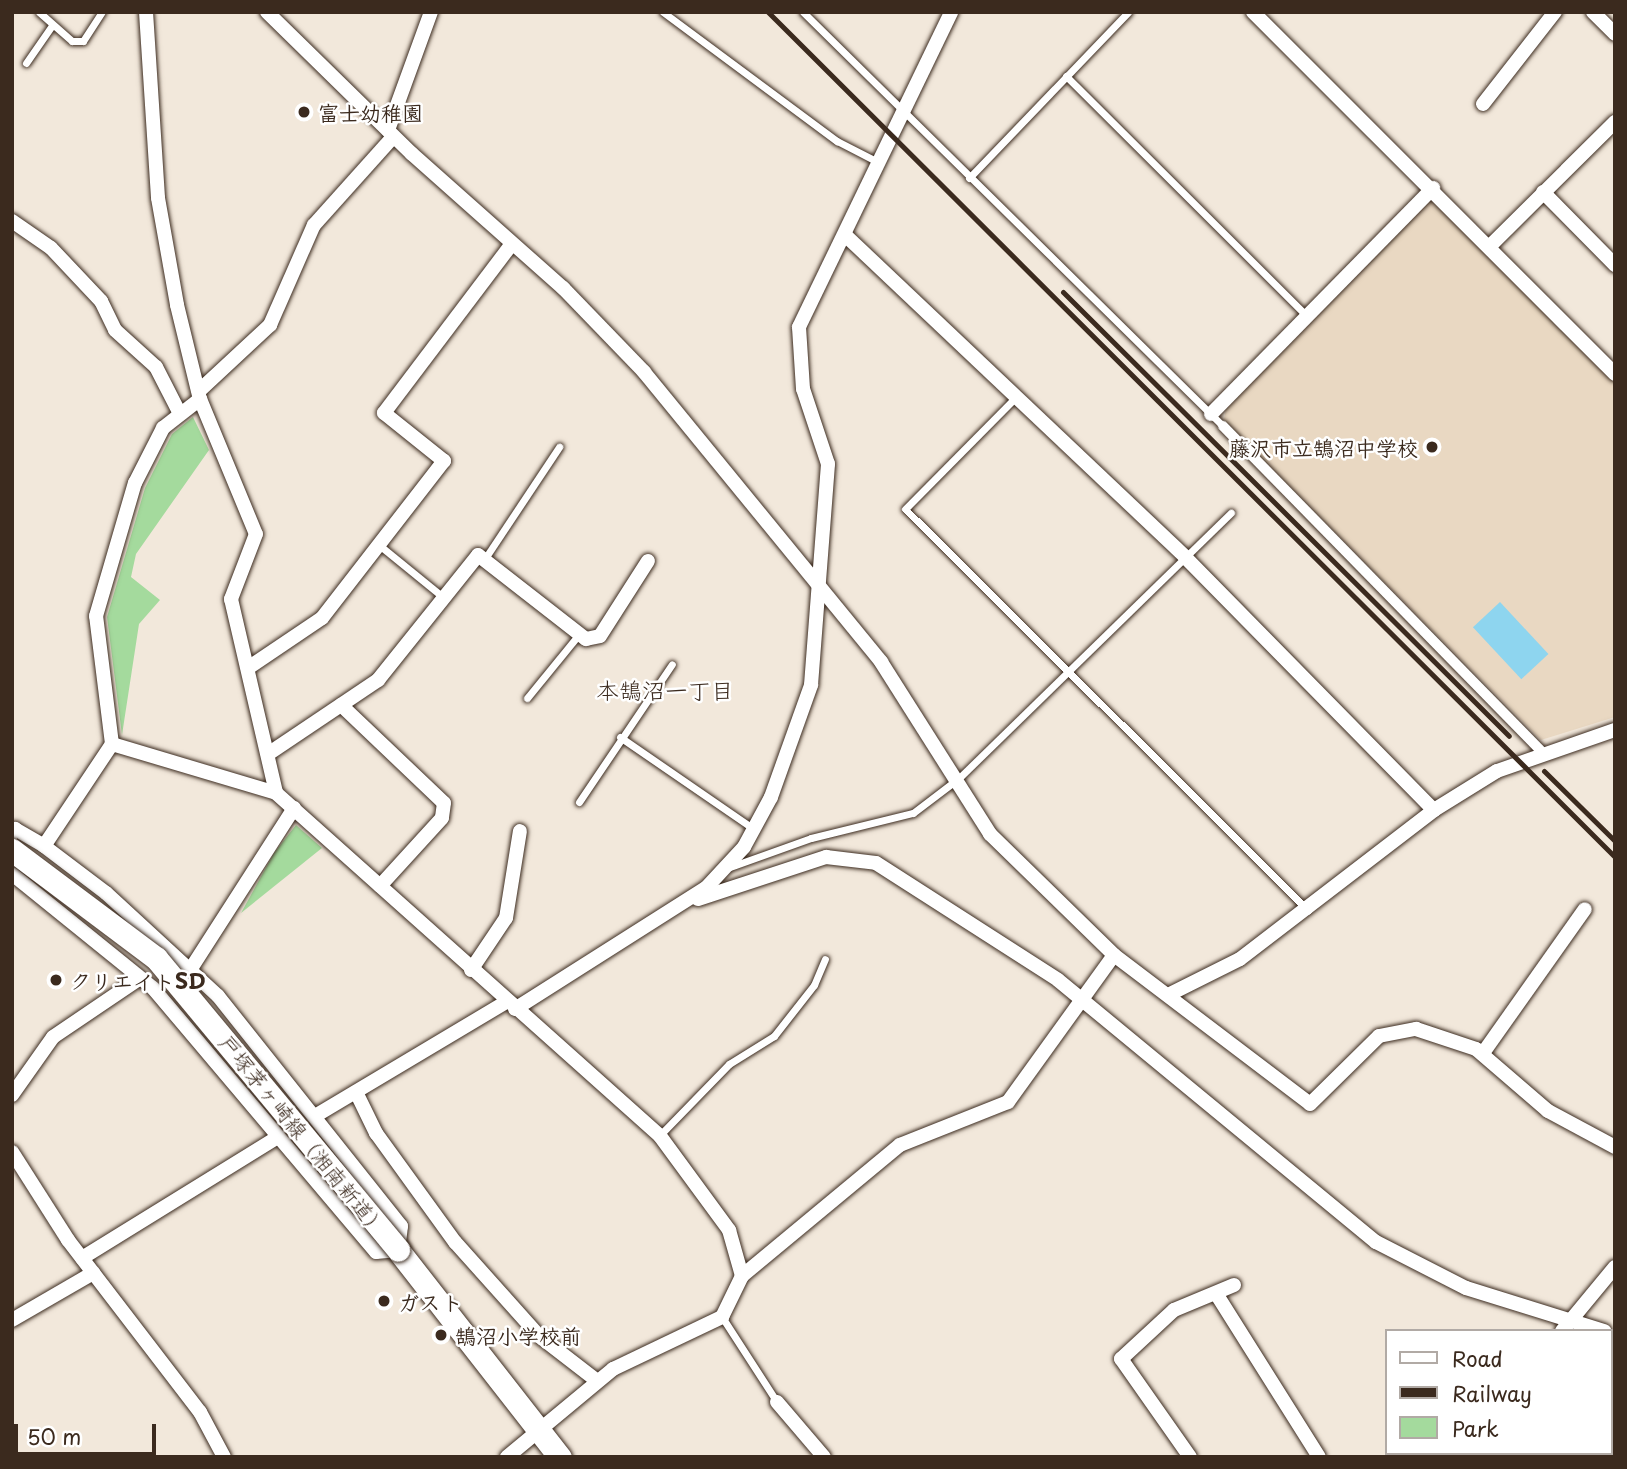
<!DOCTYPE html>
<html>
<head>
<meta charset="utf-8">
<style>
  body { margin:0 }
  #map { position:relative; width:1627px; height:1469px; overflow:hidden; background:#f2e8db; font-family:"Playpen Sans","Klee One",sans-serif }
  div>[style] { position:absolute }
  .built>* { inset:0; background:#e9d8c2 }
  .green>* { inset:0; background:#a4da9d }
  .water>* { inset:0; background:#8ed5ef; transform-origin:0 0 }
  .roads { filter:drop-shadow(0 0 2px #3b2a1e) drop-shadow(0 0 2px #3b2a1e) }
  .service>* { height:7px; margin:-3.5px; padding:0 3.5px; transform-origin:3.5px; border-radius:3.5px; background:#fff }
  .pedestrian>* { height:10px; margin:-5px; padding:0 5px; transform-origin:5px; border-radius:5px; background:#fff }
  .minor>* { height:14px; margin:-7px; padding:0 7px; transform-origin:7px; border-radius:7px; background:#fff }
  .primary>* { height:23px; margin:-11.5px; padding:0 11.5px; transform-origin:11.5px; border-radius:11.5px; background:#fff }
  .rail>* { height:5px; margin:-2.5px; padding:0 2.5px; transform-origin:2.5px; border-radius:2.5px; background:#3b2a1e }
  .bridges { filter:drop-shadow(0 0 2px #3b2a1e) drop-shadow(0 0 2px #3b2a1e) }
  .primary-bridge>* { height:23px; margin:-11.5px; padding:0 11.5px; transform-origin:11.5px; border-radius:11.5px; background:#fff }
  .dots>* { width:19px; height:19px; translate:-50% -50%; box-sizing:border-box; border:4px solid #fff; border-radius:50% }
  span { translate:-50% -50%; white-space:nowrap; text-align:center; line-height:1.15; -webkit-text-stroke:5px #fff; paint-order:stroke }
  .poi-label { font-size:21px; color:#3b2a1e; font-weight:700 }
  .left { translate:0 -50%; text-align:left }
  .right { translate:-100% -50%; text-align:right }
  .street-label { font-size:21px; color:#3b2a1e }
  .neighbourhood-label { font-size:23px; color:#3b2a1e }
  .frame { position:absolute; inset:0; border:14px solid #3b2a1e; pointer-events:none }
  .legend { position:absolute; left:1385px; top:1329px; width:228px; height:126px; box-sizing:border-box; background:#fff; border:2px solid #b1aaa5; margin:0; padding:9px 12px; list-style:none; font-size:21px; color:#3b2a1e }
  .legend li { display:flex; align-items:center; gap:14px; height:35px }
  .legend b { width:35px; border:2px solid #b1aaa5 }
  .scale { position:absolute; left:14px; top:1424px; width:142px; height:32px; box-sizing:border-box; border:4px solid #3b2a1e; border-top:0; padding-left:9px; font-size:21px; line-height:24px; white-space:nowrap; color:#3b2a1e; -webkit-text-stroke:5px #fff; paint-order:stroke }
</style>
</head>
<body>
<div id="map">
  <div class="built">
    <div style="clip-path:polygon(1426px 201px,1437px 202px,1615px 383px,1615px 717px,1541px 740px,1224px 420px,1226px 408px)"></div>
  </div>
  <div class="green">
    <div style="clip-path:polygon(193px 417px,209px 450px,136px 554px,131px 577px,160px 600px,139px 624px,122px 735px,107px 617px,145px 488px,172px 434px)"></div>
    <div style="clip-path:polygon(296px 825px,322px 848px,241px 913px,274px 853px)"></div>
  </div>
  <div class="water">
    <div style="left:1500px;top:602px;width:71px;height:37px;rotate:47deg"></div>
  </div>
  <div class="roads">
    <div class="service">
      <div style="left:39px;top:12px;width:44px;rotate:41.3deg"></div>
      <div style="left:72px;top:41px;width:11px"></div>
      <div style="left:83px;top:41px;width:35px;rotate:-57deg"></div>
      <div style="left:663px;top:12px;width:217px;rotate:36.6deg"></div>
      <div style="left:837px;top:141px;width:44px;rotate:27.1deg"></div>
      <div style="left:803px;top:12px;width:590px;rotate:44.59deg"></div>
      <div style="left:26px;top:63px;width:44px;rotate:-55.2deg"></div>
      <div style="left:1066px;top:76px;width:342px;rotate:44.9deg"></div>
      <div style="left:969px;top:178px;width:230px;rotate:-46.2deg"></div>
      <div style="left:1013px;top:400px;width:153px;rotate:134.7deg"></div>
      <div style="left:905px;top:509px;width:569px;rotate:44.86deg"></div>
      <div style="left:379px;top:545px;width:82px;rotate:39.1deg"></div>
      <div style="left:484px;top:560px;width:136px;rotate:-56.4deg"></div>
      <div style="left:527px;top:698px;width:84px;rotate:-50.8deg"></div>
      <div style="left:620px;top:737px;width:163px;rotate:34.5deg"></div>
      <div style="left:579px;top:802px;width:166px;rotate:-56deg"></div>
      <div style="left:730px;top:867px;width:86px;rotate:-19.7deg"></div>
      <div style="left:811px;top:838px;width:105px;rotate:-13.8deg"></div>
      <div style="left:913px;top:813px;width:58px;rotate:-37.3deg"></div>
      <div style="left:959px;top:778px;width:380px;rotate:-44.3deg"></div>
      <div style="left:660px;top:1135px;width:99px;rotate:-45.8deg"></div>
      <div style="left:729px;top:1064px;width:53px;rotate:-31.9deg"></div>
      <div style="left:774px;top:1036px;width:65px;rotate:-51.9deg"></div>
      <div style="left:814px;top:985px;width:28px;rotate:-67deg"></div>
      <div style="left:722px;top:1317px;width:101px;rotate:57.1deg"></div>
    </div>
    <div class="pedestrian">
      <div style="left:1223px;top:426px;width:455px;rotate:45.6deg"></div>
    </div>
    <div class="minor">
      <div style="left:146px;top:12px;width:186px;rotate:86.3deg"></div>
      <div style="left:158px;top:198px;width:109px;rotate:79.9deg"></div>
      <div style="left:177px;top:305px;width:97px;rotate:76.3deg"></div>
      <div style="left:200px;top:399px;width:146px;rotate:67.5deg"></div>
      <div style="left:256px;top:534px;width:70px;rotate:111deg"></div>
      <div style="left:231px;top:599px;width:199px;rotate:76.9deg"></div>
      <div style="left:276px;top:793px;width:515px;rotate:41.77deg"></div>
      <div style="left:660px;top:1136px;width:117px;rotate:53.7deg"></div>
      <div style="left:729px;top:1230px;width:48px;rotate:74.2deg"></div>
      <div style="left:267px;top:12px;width:203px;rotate:44.4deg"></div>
      <div style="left:412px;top:154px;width:202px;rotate:41.6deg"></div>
      <div style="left:563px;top:288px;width:117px;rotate:46deg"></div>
      <div style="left:644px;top:372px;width:375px;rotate:50.7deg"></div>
      <div style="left:881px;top:662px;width:204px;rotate:57.6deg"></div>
      <div style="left:990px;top:834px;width:173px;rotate:44.3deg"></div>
      <div style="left:1114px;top:955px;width:246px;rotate:37.2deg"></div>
      <div style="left:1310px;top:1104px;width:97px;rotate:-44.6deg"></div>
      <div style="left:1379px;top:1036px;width:38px;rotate:-11deg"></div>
      <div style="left:1416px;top:1029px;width:63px;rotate:18.4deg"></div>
      <div style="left:1476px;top:1049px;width:95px;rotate:40.7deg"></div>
      <div style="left:1548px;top:1111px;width:76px;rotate:28.2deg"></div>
      <div style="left:1253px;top:12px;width:512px;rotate:45deg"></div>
      <div style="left:1593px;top:12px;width:31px;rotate:45deg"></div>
      <div style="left:1483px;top:104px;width:117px;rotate:-52deg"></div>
      <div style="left:388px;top:130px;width:126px;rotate:-70deg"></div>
      <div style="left:1543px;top:192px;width:103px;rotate:45.4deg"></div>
      <div style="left:12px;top:221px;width:47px;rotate:34.7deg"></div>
      <div style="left:51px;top:248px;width:73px;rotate:46.7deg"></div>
      <div style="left:101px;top:301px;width:32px;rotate:64deg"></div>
      <div style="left:115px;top:330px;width:55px;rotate:42.1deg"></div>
      <div style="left:156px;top:367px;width:51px;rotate:62.9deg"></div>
      <div style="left:845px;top:235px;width:468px;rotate:43.4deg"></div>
      <div style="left:1185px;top:557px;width:355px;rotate:45.5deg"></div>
      <div style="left:1491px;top:245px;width:175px;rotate:-44.8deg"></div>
      <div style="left:200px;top:390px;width:96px;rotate:-42.9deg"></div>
      <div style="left:270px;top:325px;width:109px;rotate:-66.3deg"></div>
      <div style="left:314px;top:225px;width:118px;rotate:-48.1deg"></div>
      <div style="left:1211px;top:414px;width:317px;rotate:-45.5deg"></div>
      <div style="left:248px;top:668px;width:89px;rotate:-34deg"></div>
      <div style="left:322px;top:618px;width:199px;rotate:-52.2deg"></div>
      <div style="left:444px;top:461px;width:77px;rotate:-141.3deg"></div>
      <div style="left:384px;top:413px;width:212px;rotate:-52.9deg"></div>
      <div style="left:341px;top:705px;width:142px;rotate:43.6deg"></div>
      <div style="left:444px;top:803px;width:15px;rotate:98deg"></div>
      <div style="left:442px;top:818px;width:92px;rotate:132.4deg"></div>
      <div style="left:112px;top:744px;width:171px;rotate:16.6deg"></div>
      <div style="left:268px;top:754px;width:133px;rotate:-33.9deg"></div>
      <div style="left:378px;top:680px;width:160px;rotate:-51.3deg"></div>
      <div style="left:478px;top:555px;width:137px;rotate:37.9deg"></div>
      <div style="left:586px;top:639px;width:14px;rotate:-12deg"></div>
      <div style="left:600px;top:636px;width:89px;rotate:-57.4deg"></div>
      <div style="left:12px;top:834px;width:6px;rotate:-59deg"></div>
      <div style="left:15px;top:829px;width:34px;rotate:30deg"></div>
      <div style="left:44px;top:846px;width:78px;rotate:37.2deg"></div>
      <div style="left:106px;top:893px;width:152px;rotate:42.6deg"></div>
      <div style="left:218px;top:996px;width:294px;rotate:51.5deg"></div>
      <div style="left:401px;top:1226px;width:24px;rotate:97deg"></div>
      <div style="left:398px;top:1250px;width:22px;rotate:175deg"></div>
      <div style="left:376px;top:1252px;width:346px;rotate:-130.2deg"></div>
      <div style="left:153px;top:988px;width:181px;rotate:-141deg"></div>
      <div style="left:44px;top:846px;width:123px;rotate:-56.3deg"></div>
      <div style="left:112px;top:744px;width:129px;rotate:-97.1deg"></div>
      <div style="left:96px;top:616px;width:139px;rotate:-73.7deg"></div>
      <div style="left:135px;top:483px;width:62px;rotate:-63deg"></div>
      <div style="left:163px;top:428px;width:47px;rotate:-38.1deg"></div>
      <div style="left:698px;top:899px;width:135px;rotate:-18.2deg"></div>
      <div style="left:826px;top:857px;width:50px;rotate:6.8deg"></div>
      <div style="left:876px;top:863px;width:216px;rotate:32.7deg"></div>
      <div style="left:1058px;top:980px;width:412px;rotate:39.5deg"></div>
      <div style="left:1376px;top:1242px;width:101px;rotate:27.1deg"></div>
      <div style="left:1466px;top:1288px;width:145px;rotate:17.3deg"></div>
      <div style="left:192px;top:967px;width:189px;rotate:-57.3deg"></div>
      <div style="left:471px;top:970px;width:63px;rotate:-56.1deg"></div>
      <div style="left:506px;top:918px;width:88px;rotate:-80.9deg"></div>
      <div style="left:1168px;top:995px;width:80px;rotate:-26.6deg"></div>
      <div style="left:1240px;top:959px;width:245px;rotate:-37.5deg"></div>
      <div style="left:1434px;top:810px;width:74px;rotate:-31.8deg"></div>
      <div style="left:1497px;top:771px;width:125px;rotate:-19.2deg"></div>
      <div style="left:515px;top:1009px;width:226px;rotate:-32.4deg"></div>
      <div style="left:706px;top:888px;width:56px;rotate:-47.2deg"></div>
      <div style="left:744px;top:847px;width:57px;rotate:-61.6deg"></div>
      <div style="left:771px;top:797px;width:119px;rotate:-70.3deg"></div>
      <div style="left:811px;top:685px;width:222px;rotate:-85.6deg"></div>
      <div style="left:828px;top:464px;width:79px;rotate:-108.4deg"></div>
      <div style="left:803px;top:389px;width:62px;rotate:-93.7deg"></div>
      <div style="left:799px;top:327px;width:350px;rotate:-64.2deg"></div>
      <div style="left:1483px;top:1053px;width:176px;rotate:-54.7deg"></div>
      <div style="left:356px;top:1092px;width:46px;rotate:64deg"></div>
      <div style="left:376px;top:1133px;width:135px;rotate:54.1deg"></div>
      <div style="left:455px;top:1242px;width:126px;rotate:48.2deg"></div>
      <div style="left:539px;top:1336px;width:72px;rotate:37.7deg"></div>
      <div style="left:12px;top:1095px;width:71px;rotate:-54.7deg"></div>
      <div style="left:53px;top:1037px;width:105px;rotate:-34.1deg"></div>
      <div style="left:315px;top:1116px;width:222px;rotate:-30.8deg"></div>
      <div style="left:12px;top:1152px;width:104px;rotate:57.5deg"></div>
      <div style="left:68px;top:1240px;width:217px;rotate:52.5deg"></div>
      <div style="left:200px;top:1412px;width:51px;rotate:61.9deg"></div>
      <div style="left:82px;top:1258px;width:230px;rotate:-31.7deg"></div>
      <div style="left:1217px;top:1295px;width:191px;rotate:57.8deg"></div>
      <div style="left:12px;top:1320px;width:94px;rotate:-30.1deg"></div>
      <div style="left:1562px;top:1331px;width:83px;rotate:-50.4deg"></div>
      <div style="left:777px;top:1402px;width:72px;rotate:49.5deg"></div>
      <div style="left:1538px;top:1453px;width:6px;rotate:45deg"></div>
      <div style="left:507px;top:1457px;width:138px;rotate:-39.7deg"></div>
      <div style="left:613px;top:1369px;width:121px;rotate:-25.5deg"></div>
      <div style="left:722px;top:1317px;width:46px;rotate:-64deg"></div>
      <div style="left:742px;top:1276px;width:205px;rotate:-39.7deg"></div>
      <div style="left:900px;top:1145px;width:116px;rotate:-21.7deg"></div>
      <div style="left:1008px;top:1102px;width:181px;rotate:-54.2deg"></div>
      <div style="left:1190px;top:1457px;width:120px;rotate:-125.1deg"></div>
      <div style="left:1121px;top:1359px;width:72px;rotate:-42.8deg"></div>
      <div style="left:1174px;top:1310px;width:65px;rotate:-22.6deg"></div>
      <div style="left:1400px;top:1457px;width:8px;rotate:-30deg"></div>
    </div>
    <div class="primary">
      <div style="left:398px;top:1250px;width:263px;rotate:52deg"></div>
    </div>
  </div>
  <div class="rail">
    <div style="left:768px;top:12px;width:1196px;rotate:44.93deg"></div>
    <div style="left:1063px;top:292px;width:629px;rotate:44.87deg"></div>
    <div style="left:1544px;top:771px;width:100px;rotate:44.6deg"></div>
  </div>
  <div class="bridges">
    <div class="primary-bridge">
      <div style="left:12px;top:850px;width:180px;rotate:36.9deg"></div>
      <div style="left:156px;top:958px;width:379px;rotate:50.3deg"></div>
    </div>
  </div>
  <div class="dots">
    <div style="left:304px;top:112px;background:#3b2a1e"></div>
    <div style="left:1432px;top:447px;background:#3b2a1e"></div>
    <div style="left:56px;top:980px;background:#3b2a1e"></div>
    <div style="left:384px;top:1301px;background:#3b2a1e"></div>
    <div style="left:441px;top:1335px;background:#3b2a1e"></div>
  </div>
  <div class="poi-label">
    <span class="left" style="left:318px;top:112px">富士幼稚園</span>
    <span class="right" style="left:1418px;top:447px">藤沢市立鵠沼中学校</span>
    <span class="left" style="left:70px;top:980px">クリエイトSD</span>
    <span class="left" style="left:398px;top:1301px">ガスト</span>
    <span class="left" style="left:455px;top:1335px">鵠沼小学校前</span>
  </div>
  <div class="street-label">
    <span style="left:304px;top:1135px;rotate:51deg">戸塚茅ヶ崎線（湘南新道）</span>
  </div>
  <div class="neighbourhood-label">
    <span style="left:665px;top:690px">本鵠沼一丁目</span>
  </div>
  <div class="frame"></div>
  <ul class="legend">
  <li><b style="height:9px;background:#fff"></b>Road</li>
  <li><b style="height:9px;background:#3b2a1e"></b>Railway</li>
  <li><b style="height:19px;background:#a4da9d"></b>Park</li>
  </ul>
  <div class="scale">50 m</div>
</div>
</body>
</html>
